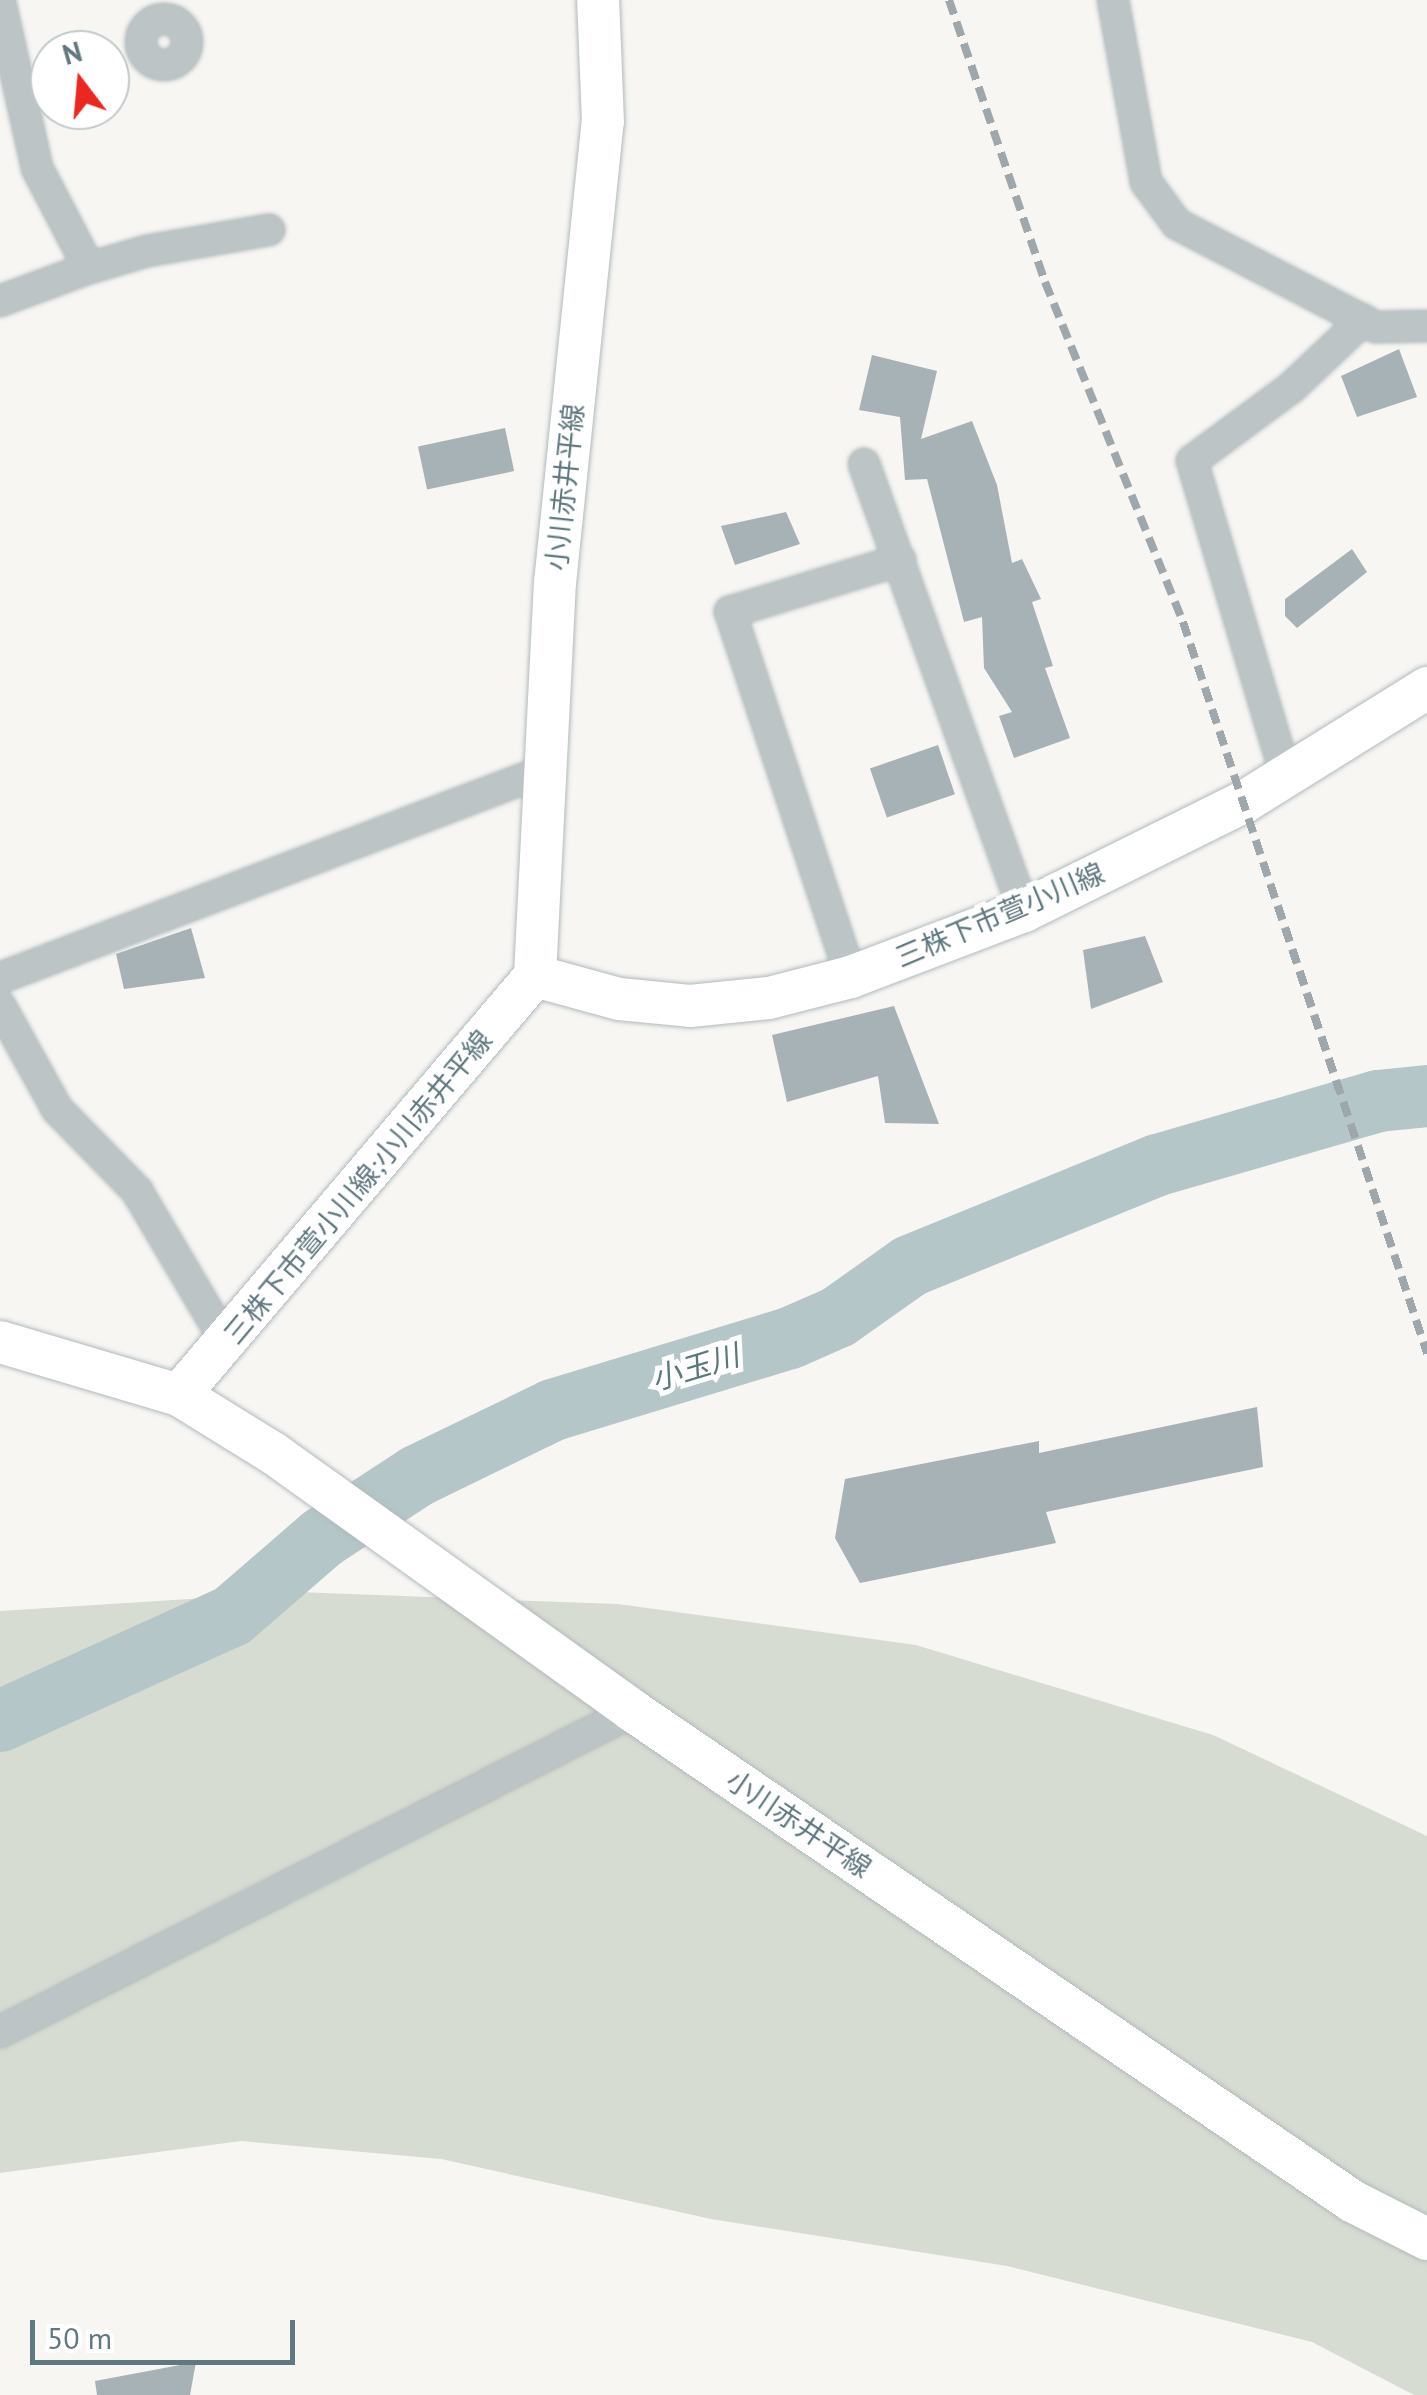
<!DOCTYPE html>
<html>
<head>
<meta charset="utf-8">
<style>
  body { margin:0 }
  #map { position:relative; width:1427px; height:2395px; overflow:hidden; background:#f7f6f3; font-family:"PT Sans","Noto Sans JP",sans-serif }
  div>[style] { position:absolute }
  .green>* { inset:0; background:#d7dcd2 }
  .river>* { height:62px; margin:-31px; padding:0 31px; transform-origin:31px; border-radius:31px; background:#b4c6c7 }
  .building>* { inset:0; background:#a6b2b6; transform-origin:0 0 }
  .roads { filter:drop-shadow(0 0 2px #b1babd) drop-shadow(0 0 2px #b1babd) }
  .minor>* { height:30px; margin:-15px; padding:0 15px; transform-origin:15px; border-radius:15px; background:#bdc4c6 }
  .minor>.ring { margin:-15px; padding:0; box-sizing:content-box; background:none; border:30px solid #bdc4c6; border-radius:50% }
  .secondary>* { height:42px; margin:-21px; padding:0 21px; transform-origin:21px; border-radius:21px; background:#fff }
  .rail>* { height:8px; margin-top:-4px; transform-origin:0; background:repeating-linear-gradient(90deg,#9ea8ac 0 15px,transparent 0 23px) }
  span { translate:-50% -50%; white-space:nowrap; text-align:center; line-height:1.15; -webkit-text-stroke:10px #fff; paint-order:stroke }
  .street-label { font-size:28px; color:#607880 }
  .water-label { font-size:30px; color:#5b787b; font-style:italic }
  .north { position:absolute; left:30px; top:30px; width:100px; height:100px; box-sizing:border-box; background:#fff; border:2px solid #bfc9cc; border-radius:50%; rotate:344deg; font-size:28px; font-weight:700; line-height:40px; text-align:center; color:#607880 }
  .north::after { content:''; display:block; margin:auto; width:35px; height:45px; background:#eb271f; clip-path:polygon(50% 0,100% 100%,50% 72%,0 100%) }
  .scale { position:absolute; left:30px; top:2320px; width:265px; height:45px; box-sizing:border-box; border:5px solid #607880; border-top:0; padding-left:12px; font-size:30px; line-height:35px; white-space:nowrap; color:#607880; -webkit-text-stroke:8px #fff; paint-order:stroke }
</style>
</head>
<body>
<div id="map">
  <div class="green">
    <div style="clip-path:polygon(298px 1592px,618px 1604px,916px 1645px,1213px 1735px,1427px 1836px,1427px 2395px,1414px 2395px,1312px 2342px,1007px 2266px,711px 2219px,441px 2159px,241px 2141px,0 2173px,0 1611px)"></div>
  </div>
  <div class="river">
    <div style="left:0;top:1721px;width:255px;rotate:-24.4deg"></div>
    <div style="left:232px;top:1616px;width:119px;rotate:-40.9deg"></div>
    <div style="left:322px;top:1538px;width:113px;rotate:-33.1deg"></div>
    <div style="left:417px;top:1476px;width:151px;rotate:-25.9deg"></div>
    <div style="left:553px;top:1410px;width:248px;rotate:-16.9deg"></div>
    <div style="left:790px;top:1338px;width:52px;rotate:-23.6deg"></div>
    <div style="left:838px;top:1317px;width:88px;rotate:-35.3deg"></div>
    <div style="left:910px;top:1266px;width:268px;rotate:-22.2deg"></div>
    <div style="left:1158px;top:1165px;width:229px;rotate:-16.2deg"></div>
    <div style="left:1378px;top:1101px;width:49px;rotate:-5.8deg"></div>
  </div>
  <div class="building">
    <div style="clip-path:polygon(1399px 349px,1417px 397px,1357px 417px,1341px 376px)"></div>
    <div style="clip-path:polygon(872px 355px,937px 371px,921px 439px,972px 421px,997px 485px,1012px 563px,1022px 559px,1041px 599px,1032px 602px,1053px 666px,1045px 668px,1070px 738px,1014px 758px,999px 716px,1012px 712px,984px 668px,982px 617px,964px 622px,927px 479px,905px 480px,900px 417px,859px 410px)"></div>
    <div style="left:505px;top:428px;width:44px;height:89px;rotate:78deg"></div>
    <div style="clip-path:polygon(786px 512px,800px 544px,735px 565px,721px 526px)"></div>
    <div style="clip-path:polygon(1352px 549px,1367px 572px,1297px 628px,1285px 616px,1285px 599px)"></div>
    <div style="left:938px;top:745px;width:52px;height:72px;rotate:71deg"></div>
    <div style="clip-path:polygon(191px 928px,205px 978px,124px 989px,116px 954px)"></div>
    <div style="clip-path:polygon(1145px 936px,1163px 982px,1091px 1009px,1083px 950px)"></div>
    <div style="clip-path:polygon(894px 1006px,939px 1124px,885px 1123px,878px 1076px,787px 1102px,772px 1035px)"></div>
    <div style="clip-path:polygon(1257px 1407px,1263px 1467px,1046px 1512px,1056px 1543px,860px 1583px,835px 1538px,845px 1479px,1039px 1441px,1039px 1453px)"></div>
    <div style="clip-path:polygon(196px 2362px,190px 2395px,97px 2395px,95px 2381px)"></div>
  </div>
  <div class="roads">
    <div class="minor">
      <div style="left:1113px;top:0;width:185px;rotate:79.7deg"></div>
      <div style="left:1146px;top:182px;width:52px;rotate:53.6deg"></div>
      <div style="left:1177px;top:224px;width:224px;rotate:27.4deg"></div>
      <div style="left:1376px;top:327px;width:51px;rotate:-1.1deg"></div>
      <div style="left:0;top:2px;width:170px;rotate:77.4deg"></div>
      <div style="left:37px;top:168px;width:113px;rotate:62.5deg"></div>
      <div style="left:89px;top:268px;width:95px;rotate:159.7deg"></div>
      <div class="ring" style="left:141px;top:19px;width:16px;height:16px"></div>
      <div style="left:89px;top:268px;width:60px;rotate:-16.3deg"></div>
      <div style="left:147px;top:251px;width:124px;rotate:-9.8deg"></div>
      <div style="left:864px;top:464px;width:475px;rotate:70.3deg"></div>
      <div style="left:1286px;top:776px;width:329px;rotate:-106.6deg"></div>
      <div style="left:1192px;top:461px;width:124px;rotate:-36.5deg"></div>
      <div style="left:1292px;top:387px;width:98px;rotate:-43.3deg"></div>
      <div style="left:851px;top:977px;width:385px;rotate:-108.3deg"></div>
      <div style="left:730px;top:612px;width:178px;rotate:-17deg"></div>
      <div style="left:0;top:978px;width:587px;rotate:-20.84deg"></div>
      <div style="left:0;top:1006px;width:118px;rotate:61deg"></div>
      <div style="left:57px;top:1109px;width:115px;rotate:45.7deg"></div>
      <div style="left:137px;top:1191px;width:178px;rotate:59.5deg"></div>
      <div style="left:0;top:2032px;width:710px;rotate:-26.89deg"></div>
    </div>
    <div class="secondary">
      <div style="left:535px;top:976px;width:394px;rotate:-87.1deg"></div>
      <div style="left:555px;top:583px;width:463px;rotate:-84.1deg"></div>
      <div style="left:603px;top:122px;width:122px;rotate:-92.3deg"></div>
      <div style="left:535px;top:976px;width:87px;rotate:15.3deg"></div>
      <div style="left:619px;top:999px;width:71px;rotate:5.6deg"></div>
      <div style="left:690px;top:1006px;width:79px;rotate:-5.8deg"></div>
      <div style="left:769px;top:998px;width:85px;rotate:-14.4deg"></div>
      <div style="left:851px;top:977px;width:185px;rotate:-20.9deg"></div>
      <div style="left:1024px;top:911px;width:246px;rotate:-26.4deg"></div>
      <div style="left:1244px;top:802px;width:216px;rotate:-31.9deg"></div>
      <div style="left:0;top:1342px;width:187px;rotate:16.5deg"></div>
      <div style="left:179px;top:1395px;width:110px;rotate:31.7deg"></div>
      <div style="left:273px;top:1453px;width:443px;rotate:35.6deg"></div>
      <div style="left:633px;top:1711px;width:870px;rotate:34.27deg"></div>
      <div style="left:1352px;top:2201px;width:84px;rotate:26.9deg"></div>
      <div style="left:179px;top:1395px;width:550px;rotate:-49.65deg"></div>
    </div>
  </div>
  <div class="rail">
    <div style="left:949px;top:0;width:298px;rotate:71.2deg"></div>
    <div style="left:1045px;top:282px;width:367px;rotate:67.9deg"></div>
    <div style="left:1183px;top:622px;width:771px;rotate:71.54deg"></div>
  </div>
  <div class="street-label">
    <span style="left:565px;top:487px;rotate:-84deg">小川赤井平線</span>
    <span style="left:1000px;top:915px;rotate:-23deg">三株下市萱小川線</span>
    <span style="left:358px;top:1187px;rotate:-50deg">三株下市萱小川線;小川赤井平線</span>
    <span style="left:799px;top:1824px;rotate:34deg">小川赤井平線</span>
  </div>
  <div class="water-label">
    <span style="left:695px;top:1367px;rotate:-17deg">小玉川</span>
  </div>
  <div class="north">N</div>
  <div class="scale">50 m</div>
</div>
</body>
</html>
